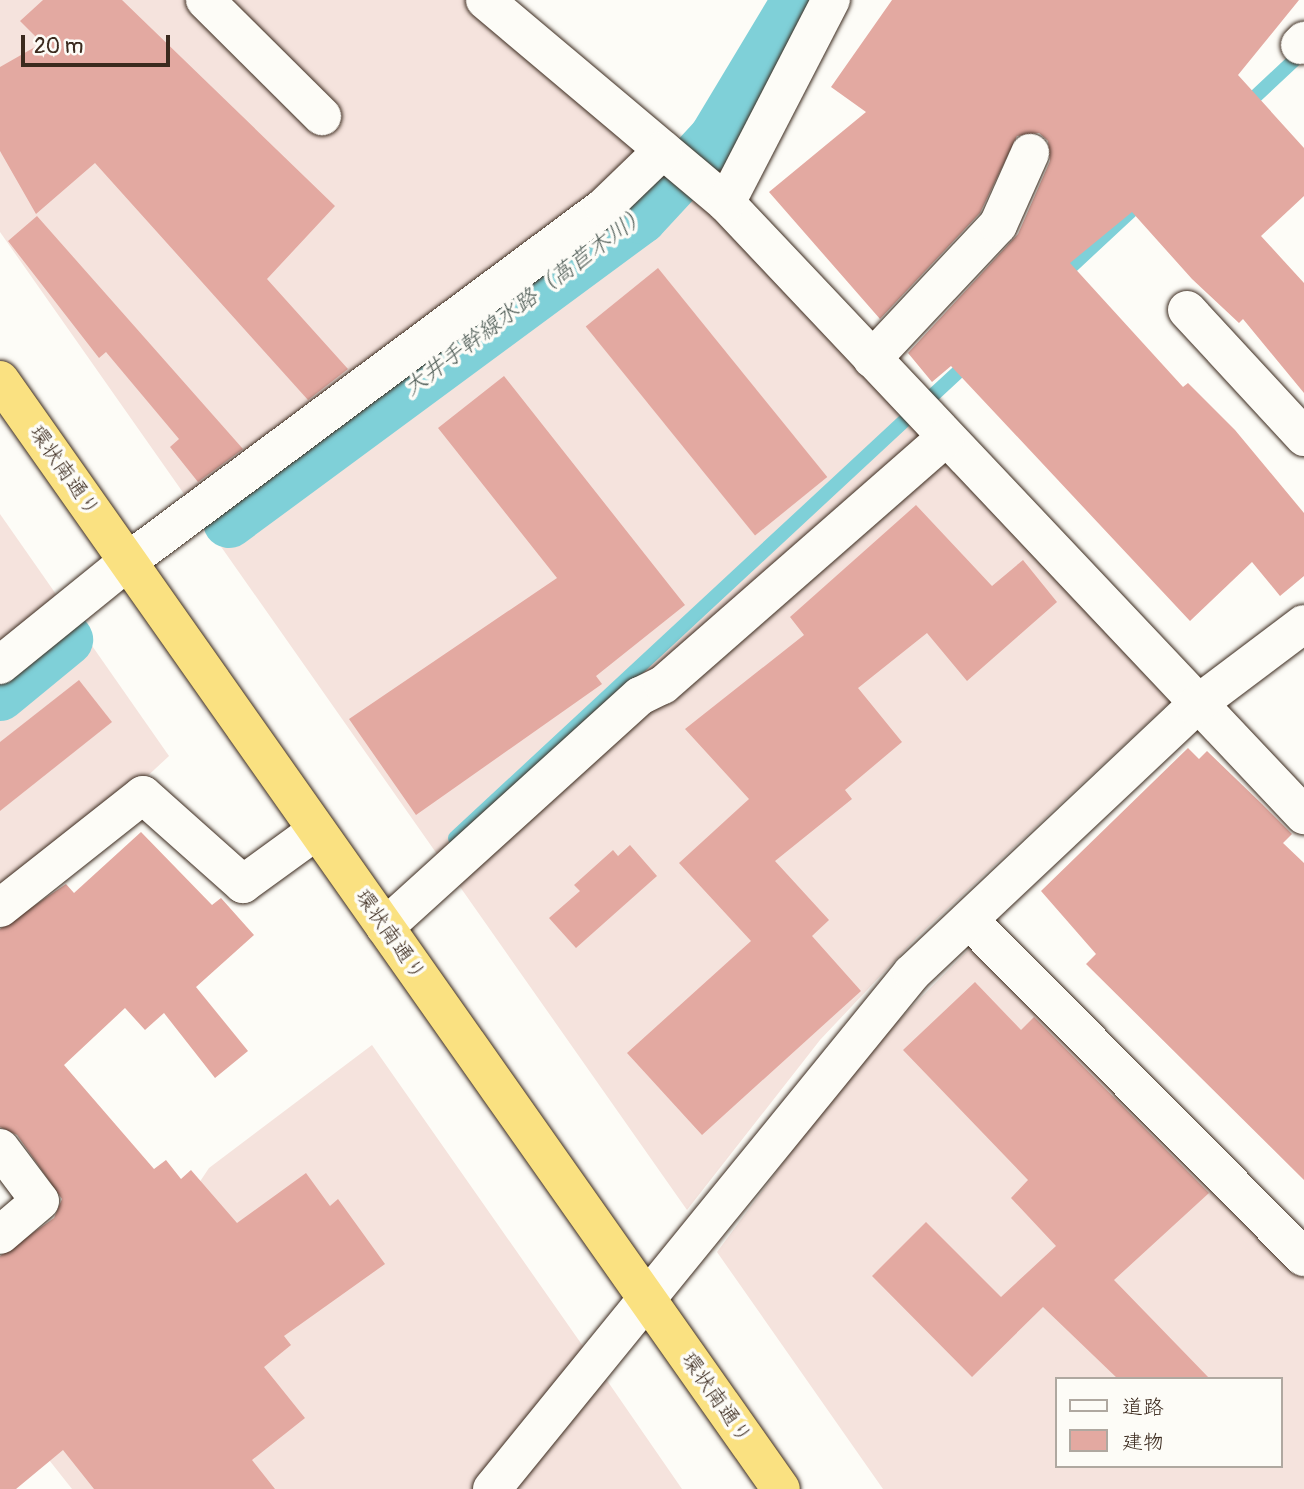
<!DOCTYPE html>
<html>
<head>
<meta charset="utf-8">
<style>
  body { margin:0 }
  #map { position:relative; width:1304px; height:1489px; overflow:hidden; background:#fdfcf7; font-family:Pangolin,"Klee One",sans-serif }
  div>[style] { position:absolute }
  .built>* { inset:0; background:#f5e3dd }
  .stream>* { height:14px; margin:-7px; padding:0 7px; transform-origin:7px; border-radius:7px; background:#7fd0d8 }
  .canal>* { height:52px; margin:-26px; padding:0 26px; transform-origin:26px; border-radius:26px; background:#7fd0d8 }
  .building>* { inset:0; background:#e3a9a1; transform-origin:0 0 }
  .roads { filter:drop-shadow(0 0 2px #3b2a1e) drop-shadow(0 0 2px #3b2a1e) }
  .street>* { height:38px; margin:-19px; padding:0 19px; transform-origin:19px; border-radius:19px; background:#fdfcf7 }
  .secondary>* { height:38px; margin:-19px; padding:0 19px; transform-origin:19px; border-radius:19px; background:#fdfcf7 }
  .highway>* { height:38px; margin:-19px; padding:0 19px; transform-origin:19px; border-radius:19px; background:#fae181 }
  span { translate:-50% -50%; white-space:nowrap; text-align:center; line-height:1.15; -webkit-text-stroke:7px #fdfcf7; paint-order:stroke }
  .street-label { font-size:21px; color:#3b2a1e }
  .water-label { font-size:23px; color:#4f5c56; font-style:italic }
  .legend { position:absolute; left:1055px; top:1377px; width:228px; height:91px; box-sizing:border-box; background:#fdfcf7; border:2px solid #afa8a0; margin:0; padding:9px 12px; list-style:none; font-size:21px; color:#3b2a1e }
  .legend li { display:flex; align-items:center; gap:14px; height:35px }
  .legend b { width:35px; border:2px solid #afa8a0 }
  .scale { position:absolute; left:21px; top:35px; width:149px; height:32px; box-sizing:border-box; border:4px solid #3b2a1e; border-top:0; padding-left:9px; font-size:21px; line-height:24px; white-space:nowrap; color:#3b2a1e; -webkit-text-stroke:5px #fdfcf7; paint-order:stroke }
</style>
</head>
<body>
<div id="map">
  <div class="built">
    <div style="clip-path:polygon(0 0,467px 0,711px 204px,1170px 702px,917px 937px,820px 1040px,687px 1210px,0 232px)"></div>
    <div style="clip-path:polygon(0 514px,169px 756px,0 913px)"></div>
    <div style="clip-path:polygon(evenodd,993px 925px,1304px 1237px,1304px 1489px,883px 1489px,717px 1252px,860px 1059px,993px 925px,1057px 1379px,1281px 1379px,1281px 1466px,1057px 1466px,1057px 1379px)"></div>
    <div style="clip-path:polygon(372px 1045px,606px 1379px,682px 1489px,72px 1489px,0 1398px,179px 1213px,209px 1168px)"></div>
  </div>
  <div class="stream">
    <div style="left:1243px;top:108px;width:83px;rotate:-43.1deg"></div>
    <div style="left:1060px;top:277px;width:96px;rotate:-42.9deg"></div>
    <div style="left:931px;top:397px;width:54px;rotate:-42.8deg"></div>
    <div style="left:455px;top:838px;width:613px;rotate:-42.88deg"></div>
  </div>
  <div class="canal">
    <div style="left:229px;top:522px;width:512px;rotate:-36.42deg"></div>
    <div style="left:641px;top:218px;width:109px;rotate:-47.2deg"></div>
    <div style="left:715px;top:138px;width:161px;rotate:-59deg"></div>
    <div style="left:0;top:695px;width:87px;rotate:-39.4deg"></div>
  </div>
  <div class="building">
    <div style="clip-path:polygon(43px 0,122px 0,335px 206px,267px 279px,348px 369px,308px 400px,95px 163px,36px 214px,0 151px,0 67px,42px 43px,20px 21px)"></div>
    <div style="clip-path:polygon(892px 0,1299px 0,1238px 75px,1304px 148px,1304px 196px,1261px 236px,1304px 283px,1304px 393px,1243px 319px,1239px 323px,1192px 279px,1132px 212px,1070px 263px,1183px 387px,1188px 383px,1235px 430px,1304px 513px,1304px 576px,1280px 596px,1252px 562px,1190px 621px,951px 366px,932px 382px,908px 353px,1018px 234px,1050px 161px,1048px 141px,1039px 133px,1017px 136px,980px 213px,880px 319px,769px 192px,866px 112px,831px 87px)"></div>
    <div style="clip-path:polygon(37px 216px,243px 449px,198px 482px,170px 447px,179px 439px,106px 352px,99px 358px,8px 241px)"></div>
    <div style="left:658px;top:268px;width:269px;height:93px;rotate:51deg"></div>
    <div style="clip-path:polygon(504px 376px,685px 605px,596px 676px,602px 684px,416px 815px,349px 719px,557px 578px,438px 428px)"></div>
    <div style="clip-path:polygon(916px 505px,992px 586px,1023px 560px,1057px 602px,967px 681px,927px 633px,858px 688px,902px 742px,845px 790px,852px 799px,775px 861px,829px 920px,812px 936px,861px 991px,702px 1135px,627px 1053px,751px 941px,679px 863px,749px 799px,685px 729px,804px 635px,790px 617px)"></div>
    <div style="clip-path:polygon(79px 680px,112px 722px,0 811px,0 742px)"></div>
    <div style="clip-path:polygon(1188px 748px,1199px 759px,1207px 751px,1262px 804px,1292px 834px,1283px 843px,1304px 863px,1304px 1180px,1086px 964px,1096px 954px,1041px 891px)"></div>
    <div style="clip-path:polygon(141px 832px,212px 905px,221px 898px,254px 935px,196px 987px,248px 1051px,215px 1078px,164px 1013px,145px 1030px,125px 1008px,64px 1065px,154px 1169px,166px 1160px,181px 1179px,191px 1170px,237px 1223px,306px 1173px,330px 1206px,338px 1199px,385px 1264px,284px 1336px,291px 1345px,264px 1367px,305px 1418px,252px 1460px,275px 1489px,94px 1489px,63px 1450px,16px 1489px,0 1489px,0 1256px,54px 1218px,62px 1199px,17px 1135px,0 1127px,0 929px,66px 884px,74px 893px)"></div>
    <div style="clip-path:polygon(630px 845px,657px 876px,576px 948px,549px 918px,580px 891px,574px 885px,613px 850px,618px 856px)"></div>
    <div style="clip-path:polygon(975px 982px,1021px 1030px,1034px 1017px,1209px 1193px,1114px 1280px,1210px 1379px,1118px 1379px,1043px 1307px,972px 1377px,872px 1276px,926px 1222px,1001px 1297px,1056px 1246px,1011px 1198px,1028px 1180px,903px 1050px)"></div>
  </div>
  <div class="roads">
    <div class="street">
      <div style="left:205px;top:0;width:165px;rotate:44.8deg"></div>
      <div style="left:485px;top:0;width:315px;rotate:40.1deg"></div>
      <div style="left:726px;top:203px;width:842px;rotate:46.64deg"></div>
      <div style="left:1300px;top:45px;width:6px;rotate:-45deg"></div>
      <div style="left:1187px;top:310px;width:173px;rotate:47.3deg"></div>
      <div style="left:872px;top:359px;width:184px;rotate:-46.8deg"></div>
      <div style="left:998px;top:225px;width:79px;rotate:-66deg"></div>
      <div style="left:0;top:665px;width:164px;rotate:-39deg"></div>
      <div style="left:127px;top:562px;width:595px;rotate:-36.66deg"></div>
      <div style="left:604px;top:207px;width:82px;rotate:-44deg"></div>
      <div style="left:0;top:908px;width:182px;rotate:-38.3deg"></div>
      <div style="left:143px;top:795px;width:134px;rotate:41.7deg"></div>
      <div style="left:243px;top:884px;width:90px;rotate:-36deg"></div>
      <div style="left:969px;top:920px;width:475px;rotate:45.2deg"></div>
      <div style="left:385px;top:927px;width:344px;rotate:-42.2deg"></div>
      <div style="left:640px;top:696px;width:25px;rotate:-26deg"></div>
      <div style="left:663px;top:685px;width:375px;rotate:-41.2deg"></div>
      <div style="left:0;top:1148px;width:66px;rotate:53deg"></div>
      <div style="left:40px;top:1201px;width:52px;rotate:139.6deg"></div>
      <div style="left:492px;top:1489px;width:665px;rotate:-50.86deg"></div>
      <div style="left:912px;top:973px;width:389px;rotate:-43.3deg"></div>
      <div style="left:1195px;top:706px;width:136px;rotate:-37deg"></div>
    </div>
    <div class="secondary">
      <div style="left:726px;top:203px;width:229px;rotate:-62.7deg"></div>
    </div>
    <div class="highway">
      <div style="left:0;top:380px;width:1356px;rotate:54.85deg"></div>
    </div>
  </div>
  <div class="street-label">
    <span style="left:64px;top:471px;rotate:55deg">環状南通り</span>
    <span style="left:390px;top:935px;rotate:55deg">環状南通り</span>
    <span style="left:716px;top:1398px;rotate:55deg">環状南通り</span>
  </div>
  <div class="water-label">
    <span style="left:526px;top:301px;rotate:-37deg">大井手幹線水路（萵苣木川）</span>
  </div>
  <ul class="legend">
  <li><b style="height:9px;background:#fdfcf7"></b>道路</li>
  <li><b style="height:19px;background:#e3a9a1"></b>建物</li>
  </ul>
  <div class="scale">20 m</div>
</div>
</body>
</html>
